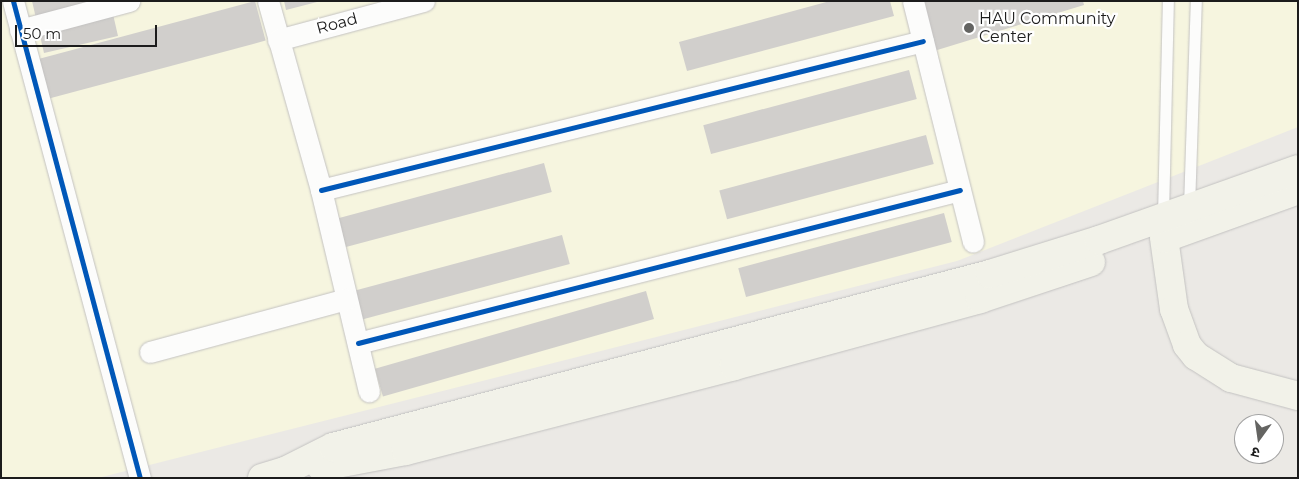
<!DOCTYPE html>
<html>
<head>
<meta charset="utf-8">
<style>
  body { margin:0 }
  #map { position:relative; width:1299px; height:479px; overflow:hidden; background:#ebe9e5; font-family:Montserrat,"Noto Sans Devanagari",sans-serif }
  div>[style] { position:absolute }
  .education>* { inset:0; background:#f6f5df }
  .building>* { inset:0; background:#d1cfcc; transform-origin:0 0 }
  .roads { filter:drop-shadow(0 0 1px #c3c2c1) drop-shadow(0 0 1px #c3c2c1) }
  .lane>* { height:11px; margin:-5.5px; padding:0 5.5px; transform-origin:5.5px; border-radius:5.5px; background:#fcfcfb }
  .street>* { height:21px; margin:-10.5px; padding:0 10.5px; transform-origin:10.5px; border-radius:10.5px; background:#fcfcfb }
  .secondary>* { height:28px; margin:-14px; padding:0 14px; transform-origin:14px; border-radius:14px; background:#f2f2e9 }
  .cycleway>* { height:5px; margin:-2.5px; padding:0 2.5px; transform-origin:2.5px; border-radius:2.5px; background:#0057b8 }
  .dots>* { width:14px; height:14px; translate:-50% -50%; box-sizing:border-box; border:2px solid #fff; border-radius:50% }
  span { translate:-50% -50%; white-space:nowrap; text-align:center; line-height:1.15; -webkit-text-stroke:4.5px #fff; paint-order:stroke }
  .poi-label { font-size:16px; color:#1c1c1c }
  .left { translate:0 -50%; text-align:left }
  .street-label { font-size:16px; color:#1c1c1c }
  .frame { position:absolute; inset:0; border:2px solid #1c1c1c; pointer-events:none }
  .north { position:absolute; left:1234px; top:414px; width:50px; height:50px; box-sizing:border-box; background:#fff; border:1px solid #a4a4a4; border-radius:50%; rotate:194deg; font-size:14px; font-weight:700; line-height:20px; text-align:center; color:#1c1c1c }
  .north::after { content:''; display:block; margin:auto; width:18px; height:22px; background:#646462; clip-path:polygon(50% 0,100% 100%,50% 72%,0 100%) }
  .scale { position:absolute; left:15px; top:25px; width:142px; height:22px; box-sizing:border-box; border:2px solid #1c1c1c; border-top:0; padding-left:6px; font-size:15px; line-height:18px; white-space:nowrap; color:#1c1c1c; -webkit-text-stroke:4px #fff; paint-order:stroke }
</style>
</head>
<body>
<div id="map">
  <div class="education">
    <div style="clip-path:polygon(1px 1px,1298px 1px,1298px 127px,957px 261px,98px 478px,1px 478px)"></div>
  </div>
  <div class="building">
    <div style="clip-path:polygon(32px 1px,110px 1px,118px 36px,44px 53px)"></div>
    <div style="left:255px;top:1px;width:41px;height:228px;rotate:75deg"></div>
    <div style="clip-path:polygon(284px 1px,317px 1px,317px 2px,286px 10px)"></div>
    <div style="clip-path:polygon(830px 1px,890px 1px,894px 16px,687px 71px,679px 42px)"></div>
    <div style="clip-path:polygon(923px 1px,1083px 1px,1084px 5px,934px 51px)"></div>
    <div style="left:909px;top:70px;width:30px;height:213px;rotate:75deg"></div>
    <div style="left:926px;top:135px;width:30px;height:214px;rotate:75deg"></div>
    <div style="left:544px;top:163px;width:30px;height:213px;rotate:75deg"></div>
    <div style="left:944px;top:213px;width:30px;height:213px;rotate:75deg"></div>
    <div style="left:562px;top:235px;width:30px;height:214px;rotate:75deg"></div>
    <div style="left:646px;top:291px;width:29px;height:282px;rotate:74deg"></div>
  </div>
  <div class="roads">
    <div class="lane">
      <div style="left:1189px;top:207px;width:206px;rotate:-88.1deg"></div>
      <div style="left:1163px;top:216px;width:215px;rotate:-88.7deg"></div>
    </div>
    <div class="street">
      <div style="left:13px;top:1px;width:494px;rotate:75.1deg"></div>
      <div style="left:268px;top:1px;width:196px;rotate:74.3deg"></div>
      <div style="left:321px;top:190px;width:207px;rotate:76.6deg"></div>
      <div style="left:913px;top:1px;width:248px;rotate:76deg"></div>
      <div style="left:20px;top:30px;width:113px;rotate:-14.9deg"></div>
      <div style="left:278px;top:40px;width:151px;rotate:-15deg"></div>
      <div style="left:321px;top:190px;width:620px;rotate:-13.9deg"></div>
      <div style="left:358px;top:343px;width:621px;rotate:-14.26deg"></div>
      <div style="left:150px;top:352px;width:203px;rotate:-15.1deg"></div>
    </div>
    <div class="secondary">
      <div style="left:1164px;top:238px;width:72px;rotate:82deg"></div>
      <div style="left:1174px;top:309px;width:38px;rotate:70deg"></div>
      <div style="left:1187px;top:345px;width:14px;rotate:51deg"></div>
      <div style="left:1196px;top:356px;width:41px;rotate:32.2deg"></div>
      <div style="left:1231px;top:378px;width:69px;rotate:15deg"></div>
      <div style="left:1165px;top:238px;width:141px;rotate:-19.8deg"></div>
      <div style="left:321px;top:467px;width:86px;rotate:-10.7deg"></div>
      <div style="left:406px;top:451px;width:339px;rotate:-14.5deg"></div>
      <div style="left:734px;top:366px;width:255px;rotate:-15.2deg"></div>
      <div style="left:980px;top:299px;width:117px;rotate:-18.4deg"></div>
      <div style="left:262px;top:478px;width:24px;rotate:-17deg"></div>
      <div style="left:285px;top:471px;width:54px;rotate:-26.6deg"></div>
      <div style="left:333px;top:447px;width:679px;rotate:-14.75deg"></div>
      <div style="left:990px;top:274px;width:114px;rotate:-17.3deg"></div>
      <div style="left:1099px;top:240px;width:211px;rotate:-19.6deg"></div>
    </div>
  </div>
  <div class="cycleway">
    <div style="left:13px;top:1px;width:494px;rotate:75.1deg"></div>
    <div style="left:321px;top:190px;width:620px;rotate:-13.9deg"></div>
    <div style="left:358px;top:343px;width:621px;rotate:-14.26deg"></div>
  </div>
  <div class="dots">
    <div style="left:969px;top:28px;background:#646462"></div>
  </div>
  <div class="poi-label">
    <span class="left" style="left:979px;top:28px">HAU Community<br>Center</span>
  </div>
  <div class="street-label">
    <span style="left:337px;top:24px;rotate:-15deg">Road</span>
  </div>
  <div class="frame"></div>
  <div class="north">उ</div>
  <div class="scale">50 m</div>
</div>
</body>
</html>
